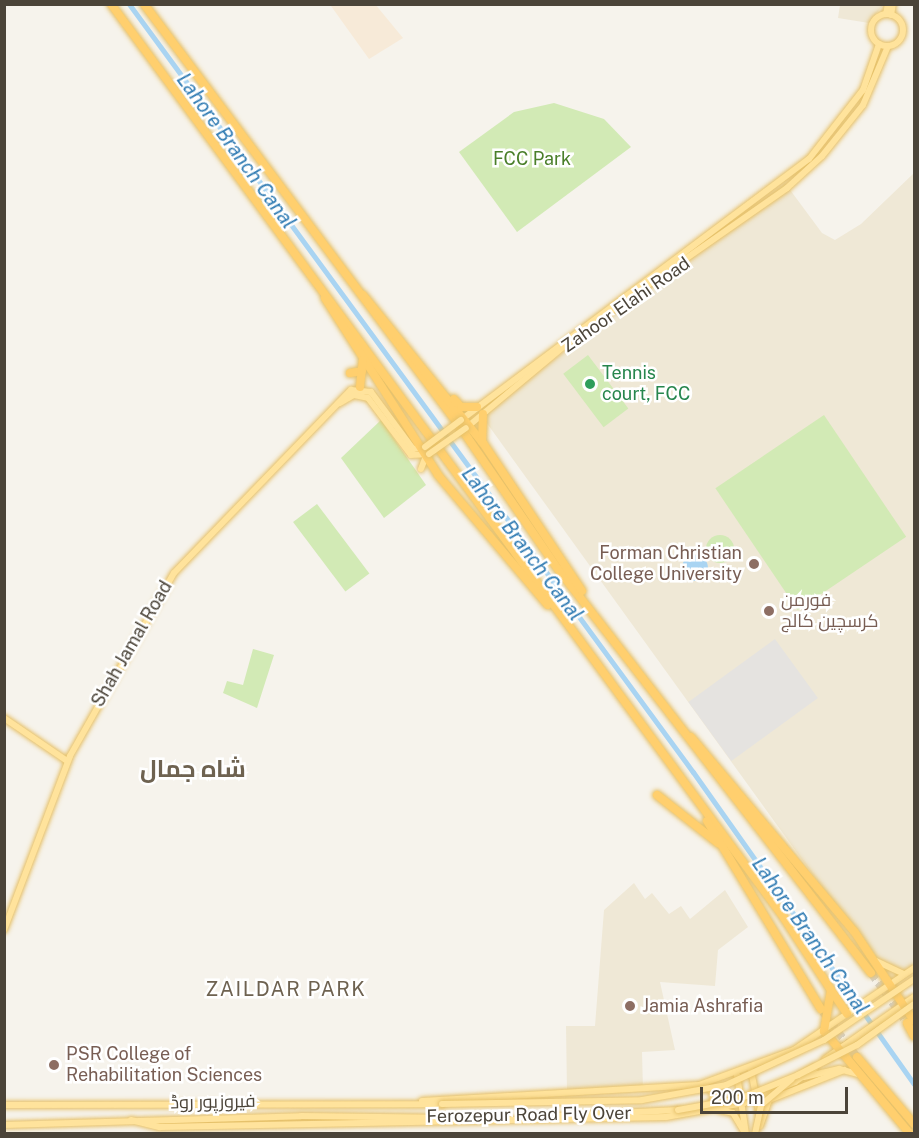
<!DOCTYPE html>
<html>
<head>
<meta charset="utf-8">
<style>
  body { margin:0 }
  #map { position:relative; width:919px; height:1138px; overflow:hidden; background:#f6f3ec; font-family:"Public Sans",Cairo,sans-serif }
  div>[style] { position:absolute }
  .commercial>* { inset:0; background:#f7ead8 }
  .education>* { inset:0; background:#efe8d6 }
  .green>* { inset:0; background:#d2eab5; transform-origin:0 0 }
  .round { border-radius:50% }
  .parking>* { inset:0; background:#e5e3e0; transform-origin:0 0 }
  .water>* { inset:0; background:#a9d4f2 }
  .canal>* { height:5px; margin:-2.5px; padding:0 2.5px; transform-origin:2.5px; border-radius:2.5px; background:#a9d4f2 }
  .highway-tunnel>* { height:8px; margin-top:-4px; transform-origin:0; background:repeating-linear-gradient(90deg,#d4d0c8 0 8px,transparent 0 12px) }
  .roads { filter:drop-shadow(0 0 2px #e6c16a) drop-shadow(0 0 2px #e6c16a) }
  .major>* { height:6px; margin:-3px; padding:0 3px; transform-origin:3px; border-radius:3px; background:#ffe39c }
  .major>.ring { margin:-3px; padding:0; box-sizing:content-box; background:none; border:6px solid #ffe39c; border-radius:50% }
  .highway>* { height:8px; margin:-4px; padding:0 4px; transform-origin:4px; border-radius:4px; background:#ffcf6e }
  .bridges { filter:drop-shadow(0 0 2px #e6c16a) drop-shadow(0 0 2px #e6c16a) }
  .major-bridge>* { height:6px; margin:-3px; padding:0 3px; transform-origin:3px; border-radius:3px; background:#ffe39c }
  .dots>* { width:16px; height:16px; translate:-50% -50%; box-sizing:border-box; border:3px solid #fff; border-radius:50% }
  span { translate:-50% -50%; white-space:nowrap; text-align:center; line-height:1.15; -webkit-text-stroke:5px #fff; paint-order:stroke }
  .park-label { font-size:18px; color:#4a7f2a }
  .street-label { font-size:18px; color:#4b4439 }
  .leisure-label { font-size:18px; color:#27864d }
  .left { translate:0 -50%; text-align:left }
  .education-label { font-size:18px; color:#785e54 }
  .right { translate:-100% -50%; text-align:right }
  .water-label { font-size:20px; color:#2e7ab2; font-style:italic }
  .neighbourhood-label { font-size:20px; color:#6e6250; letter-spacing:1.5px }
  .district-label { font-size:24px; color:#6e6250; font-weight:700 }
  .frame { position:absolute; inset:0; border:6px solid #4b4439; pointer-events:none }
  .scale { position:absolute; left:700px; top:1087px; width:148px; height:27px; box-sizing:border-box; border:3px solid #4b4439; border-top:0; padding-left:8px; font-size:18px; line-height:21px; white-space:nowrap; color:#4b4439; -webkit-text-stroke:4px #fff; paint-order:stroke }
</style>
</head>
<body>
<div id="map">
  <div class="commercial">
    <div style="clip-path:polygon(375px 4px,403px 38px,369px 59px,331px 6px)"></div>
  </div>
  <div class="education">
    <div style="clip-path:polygon(840px 5px,840px 4px,883px 5px,869px 23px,838px 18px)"></div>
    <div style="clip-path:polygon(914px 173px,914px 968px,891px 983px,481px 415px,785px 183px,822px 233px,835px 240px,861px 224px)"></div>
    <div style="clip-path:polygon(634px 883px,645px 899px,652px 893px,669px 914px,681px 906px,690px 919px,725px 890px,748px 927px,718px 950px,715px 986px,660px 982px,675px 1050px,642px 1052px,643px 1090px,567px 1092px,566px 1026px,595px 1026px,604px 910px)"></div>
  </div>
  <div class="green">
    <div style="clip-path:polygon(554px 103px,604px 119px,631px 147px,517px 232px,459px 152px,514px 112px)"></div>
    <div style="left:588px;top:355px;width:67px;height:31px;rotate:53deg"></div>
    <div style="left:824px;top:415px;width:147px;height:131px;rotate:56deg"></div>
    <div style="clip-path:polygon(381px 420px,426px 485px,384px 518px,341px 458px)"></div>
    <div style="left:317px;top:504px;width:87px;height:30px;rotate:53deg"></div>
    <div class="round" style="left:706px;top:535px;width:28px;height:28px"></div>
    <div style="clip-path:polygon(253px 649px,274px 655px,257px 708px,223px 693px,227px 681px,243px 685px)"></div>
  </div>
  <div class="parking">
    <div style="left:775px;top:639px;width:73px;height:107px;rotate:54deg"></div>
  </div>
  <div class="water">
    <div class="round" style="left:682px;top:555px;width:26px;height:26px"></div>
  </div>
  <div class="canal">
    <div style="left:129px;top:4px;width:953px;rotate:53.71deg"></div>
    <div style="left:693px;top:772px;width:382px;rotate:54.7deg"></div>
  </div>
  <div class="highway-tunnel">
    <div style="left:871px;top:973px;width:62px;rotate:54.2deg"></div>
    <div style="left:823px;top:1012px;width:56px;rotate:52.9deg"></div>
  </div>
  <div class="roads">
    <div class="major">
      <div style="left:886px;top:14px;width:10px;rotate:-79deg"></div>
      <div class="ring" style="left:871px;top:14px;width:26px;height:26px"></div>
      <div style="left:891px;top:15px;width:11px;rotate:-80deg"></div>
      <div style="left:340px;top:403px;width:16px;rotate:-30deg"></div>
      <div style="left:354px;top:395px;width:14px;rotate:12deg"></div>
      <div style="left:368px;top:398px;width:71px;rotate:53deg"></div>
      <div style="left:411px;top:455px;width:18px;rotate:-3deg"></div>
      <div style="left:461px;top:420px;width:435px;rotate:-36.9deg"></div>
      <div style="left:809px;top:159px;width:88px;rotate:-52deg"></div>
      <div style="left:863px;top:90px;width:49px;rotate:-70.8deg"></div>
      <div style="left:466px;top:428px;width:155px;rotate:-39.8deg"></div>
      <div style="left:585px;top:329px;width:246px;rotate:-34.9deg"></div>
      <div style="left:787px;top:188px;width:47px;rotate:-42.4deg"></div>
      <div style="left:822px;top:156px;width:65px;rotate:-51.2deg"></div>
      <div style="left:863px;top:105px;width:64px;rotate:-67deg"></div>
      <div style="left:421px;top:469px;width:14px;rotate:-69deg"></div>
      <div style="left:4px;top:718px;width:76px;rotate:34.3deg"></div>
      <div style="left:4px;top:930px;width:186px;rotate:-69.2deg"></div>
      <div style="left:70px;top:756px;width:210px;rotate:-60.4deg"></div>
      <div style="left:174px;top:573px;width:255px;rotate:-46deg"></div>
      <div style="left:351px;top:390px;width:20px;rotate:6deg"></div>
      <div style="left:371px;top:392px;width:71px;rotate:53.6deg"></div>
      <div style="left:413px;top:449px;width:11px;rotate:-10deg"></div>
      <div style="left:876px;top:961px;width:31px;rotate:25deg"></div>
      <div style="left:825px;top:1059px;width:108px;rotate:-34.9deg"></div>
      <div style="left:751px;top:1070px;width:43px;rotate:79.2deg"></div>
      <div style="left:737px;top:1075px;width:60px;rotate:81.3deg"></div>
      <div style="left:804px;top:1077px;width:36px;rotate:-13deg"></div>
      <div style="left:839px;top:1069px;width:20px;rotate:15deg"></div>
      <div style="left:706px;top:1086px;width:13px;rotate:45deg"></div>
      <div style="left:715px;top:1095px;width:12px;rotate:114deg"></div>
      <div style="left:422px;top:1101px;width:277px;rotate:-3.3deg"></div>
      <div style="left:699px;top:1085px;width:101px;rotate:-20.2deg"></div>
      <div style="left:794px;top:1050px;width:145px;rotate:-34.3deg"></div>
      <div style="left:4px;top:1105px;width:438px;rotate:-0.1deg"></div>
      <div style="left:719px;top:1110px;width:14px;rotate:12deg"></div>
      <div style="left:733px;top:1113px;width:21px;rotate:59deg"></div>
      <div style="left:556px;top:1116px;width:122px;rotate:-2.8deg"></div>
      <div style="left:131px;top:1120px;width:30px;rotate:14deg"></div>
      <div style="left:160px;top:1127px;width:506px;rotate:-1.13deg"></div>
      <div style="left:666px;top:1117px;width:79px;rotate:-10.2deg"></div>
      <div style="left:744px;top:1103px;width:55px;rotate:-22.4deg"></div>
      <div style="left:795px;top:1082px;width:24px;rotate:-35deg"></div>
      <div style="left:4px;top:1125px;width:297px;rotate:-1.7deg"></div>
      <div style="left:301px;top:1116px;width:155px;rotate:0.7deg"></div>
      <div style="left:760px;top:1126px;width:28px;rotate:-71deg"></div>
      <div style="left:769px;top:1100px;width:81px;rotate:-21.8deg"></div>
    </div>
    <div class="highway">
      <div style="left:111px;top:4px;width:1135px;rotate:53.63deg"></div>
      <div style="left:784px;top:918px;width:86px;rotate:56.9deg"></div>
      <div style="left:831px;top:990px;width:42px;rotate:99.7deg"></div>
      <div style="left:824px;top:1031px;width:134px;rotate:50.1deg"></div>
      <div style="left:144px;top:4px;width:529px;rotate:53.22deg"></div>
      <div style="left:461px;top:428px;width:171px;rotate:55.5deg"></div>
      <div style="left:558px;top:569px;width:511px;rotate:52.23deg"></div>
      <div style="left:363px;top:295px;width:191px;rotate:51deg"></div>
      <div style="left:483px;top:443px;width:178px;rotate:56.2deg"></div>
      <div style="left:325px;top:298px;width:210px;rotate:57.4deg"></div>
      <div style="left:438px;top:475px;width:170px;rotate:49.8deg"></div>
      <div style="left:350px;top:373px;width:12px;rotate:-9deg"></div>
      <div style="left:360px;top:387px;width:27px;rotate:-84deg"></div>
      <div style="left:454px;top:399px;width:11px;rotate:49deg"></div>
      <div style="left:461px;top:407px;width:16px"></div>
      <div style="left:482px;top:442px;width:28px;rotate:-88deg"></div>
      <div style="left:691px;top:737px;width:253px;rotate:50deg"></div>
      <div style="left:854px;top:931px;width:108px;rotate:56.3deg"></div>
      <div style="left:657px;top:795px;width:78px;rotate:38.2deg"></div>
      <div style="left:707px;top:821px;width:220px;rotate:58.8deg"></div>
      <div style="left:833px;top:993px;width:25px;rotate:56deg"></div>
      <div style="left:907px;top:1023px;width:15px;rotate:62deg"></div>
      <div style="left:857px;top:1057px;width:88px;rotate:49.6deg"></div>
    </div>
  </div>
  <div class="bridges">
    <div class="major-bridge">
      <div style="left:425px;top:447px;width:45px;rotate:-36.9deg"></div>
      <div style="left:429px;top:454px;width:45px;rotate:-35.1deg"></div>
      <div style="left:442px;top:1104px;width:200px;rotate:-1.1deg"></div>
      <div style="left:642px;top:1100px;width:85px;rotate:-10.1deg"></div>
      <div style="left:726px;top:1085px;width:108px;rotate:-24.7deg"></div>
      <div style="left:824px;top:1040px;width:109px;rotate:-34.1deg"></div>
      <div style="left:678px;top:1110px;width:62px;rotate:-10.2deg"></div>
      <div style="left:739px;top:1099px;width:64px;rotate:-22.1deg"></div>
      <div style="left:798px;top:1075px;width:66px;rotate:-27deg"></div>
      <div style="left:857px;top:1045px;width:70px;rotate:-35.7deg"></div>
      <div style="left:755px;top:1134px;width:30px;rotate:-78deg"></div>
      <div style="left:761px;top:1105px;width:40px;rotate:-40deg"></div>
    </div>
  </div>
  <div class="dots">
    <div style="left:590px;top:384px;background:#2e9e5b"></div>
    <div style="left:754px;top:564px;background:#8d6e63"></div>
    <div style="left:769px;top:611px;background:#8d6e63"></div>
    <div style="left:630px;top:1006px;background:#8d6e63"></div>
    <div style="left:54px;top:1065px;background:#8d6e63"></div>
  </div>
  <div class="park-label">
    <span style="left:532px;top:159px">FCC Park</span>
  </div>
  <div class="street-label">
    <span style="left:626px;top:305px;rotate:-35deg">Zahoor Elahi Road</span>
    <span style="left:132px;top:644px;rotate:-60deg">Shah Jamal Road</span>
    <span style="left:213px;top:1102px;rotate:-1deg">فیروزپور روڈ</span>
    <span style="left:529px;top:1115px;rotate:-1deg">Ferozepur Road Fly Over</span>
  </div>
  <div class="leisure-label">
    <span class="left" style="left:602px;top:384px">Tennis<br>court, FCC</span>
  </div>
  <div class="education-label">
    <span class="right" style="left:742px;top:564px">Forman Christian<br>College University</span>
    <span class="left" style="left:781px;top:611px">فورمن<br>کرسچین کالج</span>
    <span class="left" style="left:642px;top:1006px">Jamia Ashrafia</span>
    <span class="left" style="left:66px;top:1065px">PSR College of<br>Rehabilitation Sciences</span>
  </div>
  <div class="water-label">
    <span style="left:236px;top:151px;rotate:54deg">Lahore Branch Canal</span>
    <span style="left:522px;top:544px;rotate:53deg">Lahore Branch Canal</span>
    <span style="left:810px;top:936px;rotate:55deg">Lahore Branch Canal</span>
  </div>
  <div class="neighbourhood-label">
    <span style="left:286px;top:989px">ZAILDAR PARK</span>
  </div>
  <div class="district-label">
    <span style="left:193px;top:769px">شاہ جمال</span>
  </div>
  <div class="frame"></div>
  <div class="scale">200 m</div>
</div>
</body>
</html>
